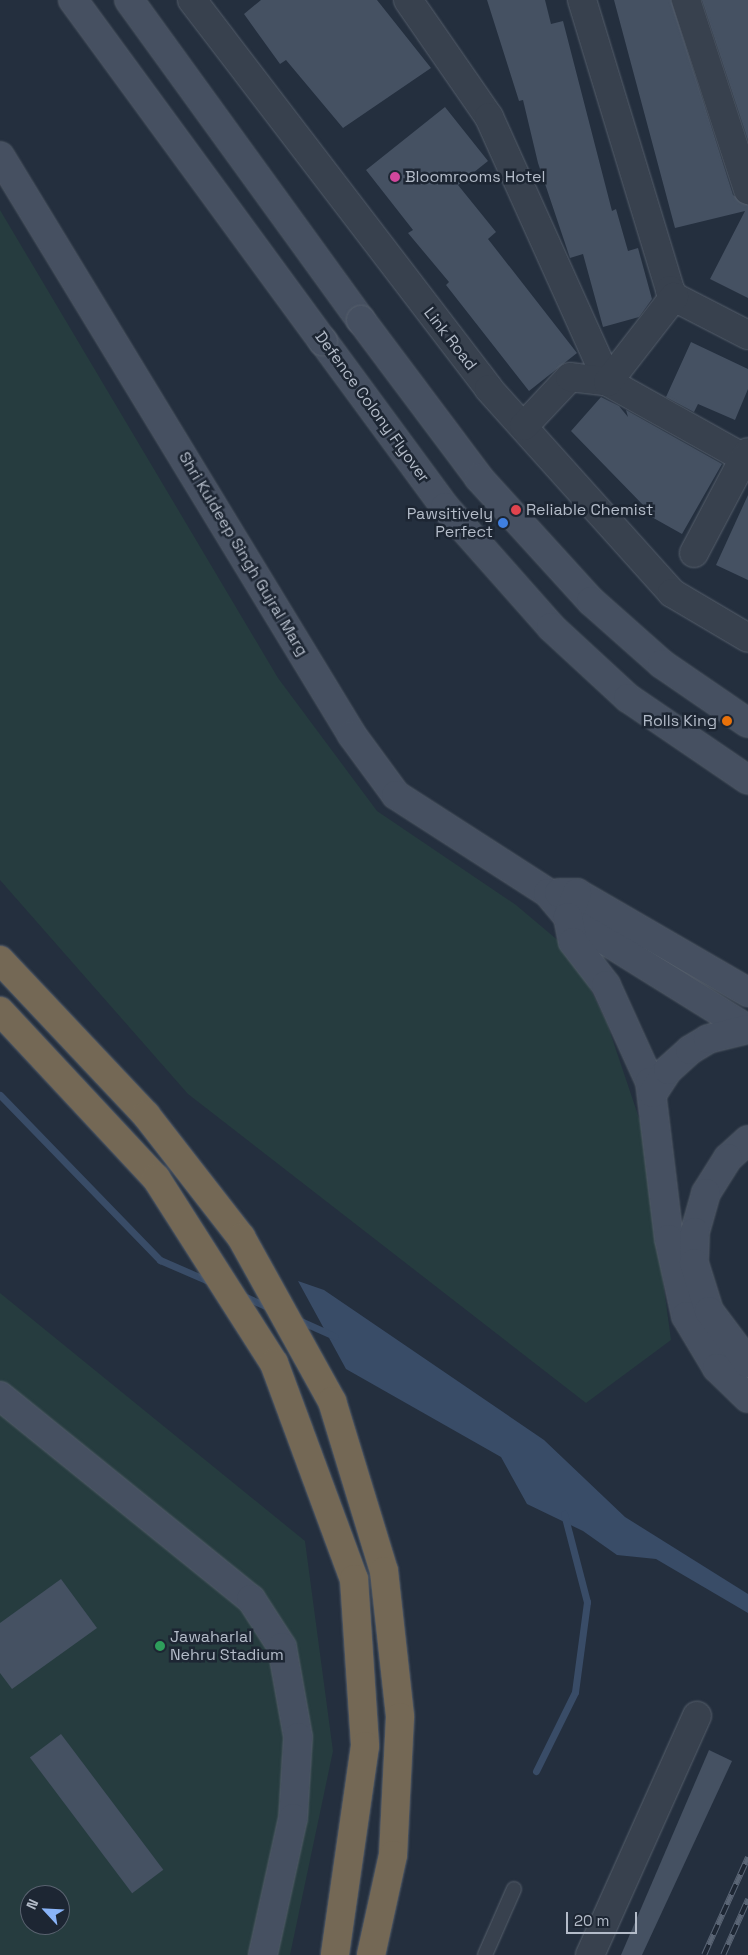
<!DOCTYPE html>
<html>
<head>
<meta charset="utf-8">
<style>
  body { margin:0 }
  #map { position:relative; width:748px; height:1955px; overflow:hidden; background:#242f3e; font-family:"Space Grotesk",sans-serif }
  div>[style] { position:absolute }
  .green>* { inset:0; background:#263c3f }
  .water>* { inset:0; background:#394c67 }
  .stream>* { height:7px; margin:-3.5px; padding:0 3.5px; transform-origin:3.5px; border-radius:3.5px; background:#394c67 }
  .building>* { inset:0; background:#455162; transform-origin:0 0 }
  .roads { filter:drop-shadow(0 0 1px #565f6c) drop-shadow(0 0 1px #565f6c) }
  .lane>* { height:14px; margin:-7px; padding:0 7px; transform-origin:7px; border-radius:7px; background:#38414e }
  .street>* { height:28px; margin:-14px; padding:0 14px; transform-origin:14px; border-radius:14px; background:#38414e }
  .secondary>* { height:28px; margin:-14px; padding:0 14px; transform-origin:14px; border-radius:14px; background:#465061 }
  .highway>* { height:28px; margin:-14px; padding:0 14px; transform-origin:14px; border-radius:14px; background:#746855 }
  .rail>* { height:5.5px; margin-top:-2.75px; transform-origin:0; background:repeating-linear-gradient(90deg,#1d2633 0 11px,#5a6575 0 22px); box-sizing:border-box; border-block:1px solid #5a6575 }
  .bridges { filter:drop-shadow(0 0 1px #565f6c) drop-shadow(0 0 1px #565f6c) }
  .secondary-bridge>* { height:28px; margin:-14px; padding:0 14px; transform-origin:14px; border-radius:14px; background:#465061 }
  .dots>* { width:14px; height:14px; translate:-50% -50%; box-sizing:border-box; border:2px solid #1d2633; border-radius:50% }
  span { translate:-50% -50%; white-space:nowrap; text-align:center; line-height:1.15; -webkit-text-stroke:5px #1d2633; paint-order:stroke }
  .poi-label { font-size:16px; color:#b4bcc9 }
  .left { translate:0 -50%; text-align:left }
  .right { translate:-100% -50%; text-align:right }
  .street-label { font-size:16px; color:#b4bcc9 }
  .north { position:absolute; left:20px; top:1885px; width:50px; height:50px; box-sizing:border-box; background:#1d2633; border:1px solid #59626f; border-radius:50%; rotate:295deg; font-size:14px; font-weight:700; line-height:20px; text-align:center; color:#b4bcc9 }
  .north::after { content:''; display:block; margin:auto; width:18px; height:22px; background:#8ab4f8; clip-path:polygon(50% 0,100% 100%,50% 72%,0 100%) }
  .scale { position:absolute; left:566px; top:1912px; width:71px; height:22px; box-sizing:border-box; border:2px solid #b4bcc9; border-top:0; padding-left:6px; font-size:15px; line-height:18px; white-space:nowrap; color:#b4bcc9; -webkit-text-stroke:4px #1d2633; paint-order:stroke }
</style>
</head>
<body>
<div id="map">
  <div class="green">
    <div style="clip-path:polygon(0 210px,278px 678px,377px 811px,516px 905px,573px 953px,607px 1023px,643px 1130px,671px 1340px,586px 1403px,188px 1094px,0 880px)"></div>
    <div style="clip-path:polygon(evenodd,0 1293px,305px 1541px,333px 1751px,290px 1955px,0 1955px,0 1293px,30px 1895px,60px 1895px,60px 1925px,30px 1925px,30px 1895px)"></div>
  </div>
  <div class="water">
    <div style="clip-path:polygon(298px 1281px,324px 1290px,544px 1440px,625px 1517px,748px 1594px,748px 1613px,656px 1559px,617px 1555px,583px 1531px,527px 1504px,501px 1457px,346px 1369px)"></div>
  </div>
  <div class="stream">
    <div style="left:0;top:1095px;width:230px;rotate:45.9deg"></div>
    <div style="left:160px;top:1260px;width:58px;rotate:23.5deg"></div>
    <div style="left:241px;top:1295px;width:32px;rotate:24deg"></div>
    <div style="left:296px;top:1319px;width:42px;rotate:24.1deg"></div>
    <div style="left:536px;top:1771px;width:88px;rotate:-63.7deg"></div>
    <div style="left:575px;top:1692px;width:91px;rotate:-82.4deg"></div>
    <div style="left:587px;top:1602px;width:91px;rotate:-104.6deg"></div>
  </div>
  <div class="building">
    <div style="clip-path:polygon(261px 0,377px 0,431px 68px,343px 128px,286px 60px,280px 64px,244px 14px)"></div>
    <div style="clip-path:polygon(487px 0,545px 0,551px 24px,563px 21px,612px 211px,616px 209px,628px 251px,638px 248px,652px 299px,639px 317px,603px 327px,583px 254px,570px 258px,538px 163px,523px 100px,519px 101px)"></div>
    <div style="clip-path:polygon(614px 0,671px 0,733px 195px,748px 205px,748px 298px,710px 279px,745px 211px,675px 228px)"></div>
    <div style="clip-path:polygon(702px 0,748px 0,748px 140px)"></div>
    <div style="clip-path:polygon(445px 107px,488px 161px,458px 185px,496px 232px,488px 239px,577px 353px,529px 391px,446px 285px,449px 282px,408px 233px,413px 230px,366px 170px)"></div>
    <div style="clip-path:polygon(691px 342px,748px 369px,748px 389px,735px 420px,698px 404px,694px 412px,666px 397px)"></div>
    <div style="clip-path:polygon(601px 397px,619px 406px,628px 417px,626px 410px,722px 464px,682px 534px,641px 511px,644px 506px,571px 431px)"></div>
    <div style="clip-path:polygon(748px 495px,748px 580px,716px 565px)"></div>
    <div style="clip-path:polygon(61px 1579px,97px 1628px,12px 1689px,0 1673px,0 1623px)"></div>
    <div style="left:61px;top:1734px;width:170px;height:39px;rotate:53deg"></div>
    <div style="clip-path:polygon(709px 1750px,732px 1761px,642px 1955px,621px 1955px)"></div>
  </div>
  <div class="roads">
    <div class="lane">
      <div style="left:485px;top:1955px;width:72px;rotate:-66.3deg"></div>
    </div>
    <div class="street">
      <div style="left:192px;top:0;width:489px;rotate:52.6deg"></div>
      <div style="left:489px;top:389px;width:274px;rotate:48.1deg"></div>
      <div style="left:672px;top:593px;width:88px;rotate:30.6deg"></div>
      <div style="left:408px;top:0;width:142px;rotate:55.3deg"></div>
      <div style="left:489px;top:117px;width:290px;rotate:65.8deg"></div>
      <div style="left:608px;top:382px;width:156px;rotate:29.2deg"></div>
      <div style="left:744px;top:458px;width:7px;rotate:-56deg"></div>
      <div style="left:582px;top:0;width:303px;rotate:73.1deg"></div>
      <div style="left:670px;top:290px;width:8px;rotate:60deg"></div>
      <div style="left:674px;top:297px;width:83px;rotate:27.2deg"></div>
      <div style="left:686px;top:0;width:200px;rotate:71.9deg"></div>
      <div style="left:524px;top:426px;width:67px;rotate:-46.8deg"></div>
      <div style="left:570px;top:377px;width:38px;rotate:7deg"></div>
      <div style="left:608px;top:382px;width:108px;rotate:-52.2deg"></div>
      <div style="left:694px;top:553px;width:107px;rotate:-62.2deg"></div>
      <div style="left:590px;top:1955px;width:262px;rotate:-65.9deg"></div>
    </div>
    <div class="secondary">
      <div style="left:129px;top:0;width:395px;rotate:54.1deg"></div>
      <div style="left:0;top:156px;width:678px;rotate:58.7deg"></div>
      <div style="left:352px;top:735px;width:74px;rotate:53.7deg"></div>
      <div style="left:396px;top:795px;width:181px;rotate:32.8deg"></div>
      <div style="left:548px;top:893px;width:31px;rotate:50deg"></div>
      <div style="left:568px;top:917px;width:212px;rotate:31.9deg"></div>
      <div style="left:323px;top:341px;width:206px;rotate:53.7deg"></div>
      <div style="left:445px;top:507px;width:160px;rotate:48.5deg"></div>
      <div style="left:551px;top:627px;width:105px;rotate:42.7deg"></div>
      <div style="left:628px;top:698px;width:145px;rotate:34.3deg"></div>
      <div style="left:559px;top:893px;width:18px"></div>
      <div style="left:577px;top:893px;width:198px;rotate:30.1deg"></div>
      <div style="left:577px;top:893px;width:26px;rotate:111deg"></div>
      <div style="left:568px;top:917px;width:25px;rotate:79deg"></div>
      <div style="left:573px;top:942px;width:54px;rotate:52.5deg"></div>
      <div style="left:606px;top:985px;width:107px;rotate:65.6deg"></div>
      <div style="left:650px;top:1082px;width:158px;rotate:83.1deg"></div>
      <div style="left:669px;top:1239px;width:79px;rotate:77.6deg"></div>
      <div style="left:686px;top:1316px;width:61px;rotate:59.2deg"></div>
      <div style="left:717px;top:1368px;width:43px;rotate:44.1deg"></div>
      <div style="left:653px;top:1093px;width:27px;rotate:-57deg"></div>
      <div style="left:668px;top:1070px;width:30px;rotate:-42deg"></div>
      <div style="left:690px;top:1050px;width:21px;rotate:-31deg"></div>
      <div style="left:708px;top:1039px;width:41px;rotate:-14deg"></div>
      <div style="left:748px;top:1140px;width:27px;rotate:138deg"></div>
      <div style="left:728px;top:1158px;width:41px;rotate:122.2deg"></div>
      <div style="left:706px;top:1193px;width:41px;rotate:105.8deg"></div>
      <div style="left:695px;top:1232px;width:31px;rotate:92deg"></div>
      <div style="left:694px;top:1263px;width:50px;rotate:72.6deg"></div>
      <div style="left:709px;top:1311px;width:65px;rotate:53.1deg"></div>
      <div style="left:0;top:1396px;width:323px;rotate:39deg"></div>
      <div style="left:251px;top:1599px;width:57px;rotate:57.1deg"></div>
      <div style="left:282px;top:1647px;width:91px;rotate:79.9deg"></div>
      <div style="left:298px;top:1737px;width:81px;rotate:93.5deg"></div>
      <div style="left:293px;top:1818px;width:140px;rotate:102.4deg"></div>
    </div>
    <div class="highway">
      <div style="left:0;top:960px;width:213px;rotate:46.7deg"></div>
      <div style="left:146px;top:1115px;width:155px;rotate:52.1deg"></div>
      <div style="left:241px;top:1237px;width:188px;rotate:61deg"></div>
      <div style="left:332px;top:1401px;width:178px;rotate:73deg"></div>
      <div style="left:384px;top:1571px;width:147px;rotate:83.7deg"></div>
      <div style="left:400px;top:1717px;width:138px;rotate:92.9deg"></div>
      <div style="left:393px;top:1855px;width:102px;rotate:102.4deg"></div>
      <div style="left:0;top:1011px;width:229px;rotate:47deg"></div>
      <div style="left:156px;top:1178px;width:219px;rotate:57.5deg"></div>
      <div style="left:274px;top:1363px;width:230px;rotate:69.7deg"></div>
      <div style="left:354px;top:1579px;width:167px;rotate:86.2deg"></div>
      <div style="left:365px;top:1746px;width:211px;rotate:98.2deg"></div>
    </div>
  </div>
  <div class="rail">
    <div style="left:704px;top:1955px;width:107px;rotate:-65.8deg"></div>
    <div style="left:723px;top:1955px;width:61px;rotate:-65.9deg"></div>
  </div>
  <div class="bridges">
    <div class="secondary-bridge">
      <div style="left:73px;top:0;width:423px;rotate:53.8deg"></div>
      <div style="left:361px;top:320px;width:197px;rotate:53.2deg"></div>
      <div style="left:479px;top:478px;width:166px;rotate:47.7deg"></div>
      <div style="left:591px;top:601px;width:95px;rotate:41.6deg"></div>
      <div style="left:662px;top:664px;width:104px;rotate:34.5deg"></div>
    </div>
  </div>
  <div class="dots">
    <div style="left:395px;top:177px;background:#d1479c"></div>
    <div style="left:516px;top:510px;background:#e0444e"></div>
    <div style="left:503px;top:523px;background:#3f7fe0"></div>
    <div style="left:727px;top:721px;background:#e8710a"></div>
    <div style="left:160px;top:1646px;background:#2e9e5b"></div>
  </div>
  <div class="poi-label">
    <span class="left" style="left:405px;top:177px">Bloomrooms Hotel</span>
    <span class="left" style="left:526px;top:510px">Reliable Chemist</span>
    <span class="right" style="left:493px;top:523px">Pawsitively<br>Perfect</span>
    <span class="right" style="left:717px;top:721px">Rolls King</span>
    <span class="left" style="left:170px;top:1646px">Jawaharlal<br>Nehru Stadium</span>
  </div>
  <div class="street-label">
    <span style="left:450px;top:339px;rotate:52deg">Link Road</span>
    <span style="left:372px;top:407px;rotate:54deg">Defence Colony Flyover</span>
    <span style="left:243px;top:554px;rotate:59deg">Shri Kuldeep Singh Gujral Marg</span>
  </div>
  <div class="north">N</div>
  <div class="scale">20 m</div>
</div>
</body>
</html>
